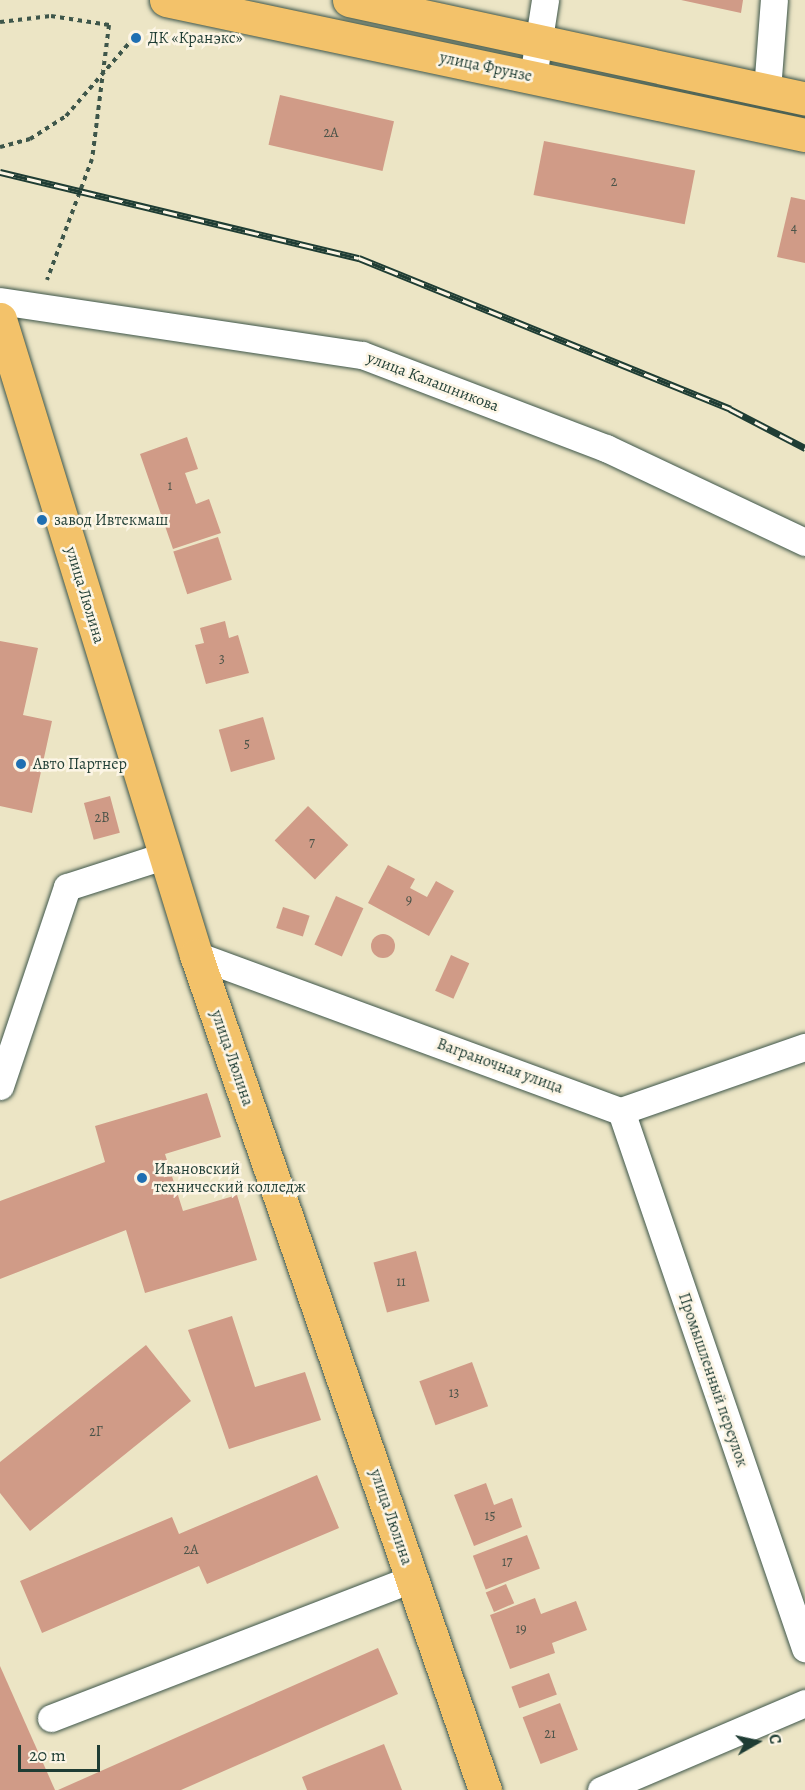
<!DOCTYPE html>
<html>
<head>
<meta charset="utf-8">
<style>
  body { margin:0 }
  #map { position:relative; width:805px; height:1790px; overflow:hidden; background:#ece5c5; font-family:Alegreya,serif }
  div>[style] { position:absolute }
  .building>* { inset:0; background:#d09b87; transform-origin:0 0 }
  .round { border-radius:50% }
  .path>* { height:4px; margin-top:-2px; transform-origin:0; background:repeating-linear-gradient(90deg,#3e564a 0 4.5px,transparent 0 9px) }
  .roads { filter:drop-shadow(0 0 2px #3e564a) drop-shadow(0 0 2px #3e564a) }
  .minor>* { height:27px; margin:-13.5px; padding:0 13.5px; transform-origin:13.5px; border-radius:13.5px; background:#fff }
  .major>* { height:33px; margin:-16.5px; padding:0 16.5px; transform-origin:16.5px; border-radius:16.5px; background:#f3c26a }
  .highway>* { height:33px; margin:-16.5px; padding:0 16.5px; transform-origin:16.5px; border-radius:16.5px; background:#f3c26a }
  .rail>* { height:7px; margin-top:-3.5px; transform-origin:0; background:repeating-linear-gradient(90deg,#fcf5e5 0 14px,#1f3d34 0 28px); box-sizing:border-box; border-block:2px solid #1f3d34 }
  .dots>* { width:16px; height:16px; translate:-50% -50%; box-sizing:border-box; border:3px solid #fcf5e5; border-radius:50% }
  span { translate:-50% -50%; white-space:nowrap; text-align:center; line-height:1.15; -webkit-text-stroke:5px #fcf5e5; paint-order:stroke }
  .number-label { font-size:14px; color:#4b5449 }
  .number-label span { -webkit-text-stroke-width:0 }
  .poi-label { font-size:16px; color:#1f3d34 }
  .left { translate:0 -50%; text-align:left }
  .street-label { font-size:16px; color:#1f3d34 }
  .north { position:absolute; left:727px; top:1712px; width:60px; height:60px; -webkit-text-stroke:4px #fcf5e5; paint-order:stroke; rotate:81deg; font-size:16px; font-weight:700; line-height:24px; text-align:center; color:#1f3d34 }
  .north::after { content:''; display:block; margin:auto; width:21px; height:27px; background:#1f3d34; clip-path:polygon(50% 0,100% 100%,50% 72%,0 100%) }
  .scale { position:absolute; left:18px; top:1745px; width:82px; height:27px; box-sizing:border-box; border:3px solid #1f3d34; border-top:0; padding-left:8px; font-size:18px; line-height:21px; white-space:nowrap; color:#1f3d34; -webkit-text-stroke:4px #fcf5e5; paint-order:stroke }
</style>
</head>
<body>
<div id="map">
  <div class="building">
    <div style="clip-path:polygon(681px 0,743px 0,741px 13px)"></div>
    <div style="left:280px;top:95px;width:117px;height:51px;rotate:13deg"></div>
    <div style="left:544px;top:141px;width:154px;height:55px;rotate:11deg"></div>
    <div style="clip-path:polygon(791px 197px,805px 200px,805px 263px,777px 257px)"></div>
    <div style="clip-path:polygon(187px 437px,198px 469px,185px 473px,196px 504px,209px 499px,221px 533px,173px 549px,140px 454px)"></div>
    <div style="left:218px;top:537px;width:45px;height:47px;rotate:72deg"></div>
    <div style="clip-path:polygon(225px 621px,229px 638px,238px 635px,249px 673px,206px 684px,195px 645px,204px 643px,200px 628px)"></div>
    <div style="clip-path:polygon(0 641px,38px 648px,23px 715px,52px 721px,32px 813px,0 806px)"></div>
    <div style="left:263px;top:717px;width:44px;height:46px;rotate:74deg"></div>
    <div style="left:110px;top:796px;width:38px;height:27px;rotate:75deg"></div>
    <div style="left:308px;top:806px;width:56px;height:48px;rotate:44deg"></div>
    <div style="clip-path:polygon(388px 865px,415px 879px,410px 888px,427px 897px,436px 881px,454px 891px,429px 936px,368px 903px)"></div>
    <div style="left:336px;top:896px;width:30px;height:53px;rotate:24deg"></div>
    <div style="left:283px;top:907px;width:28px;height:22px;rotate:18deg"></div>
    <div class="round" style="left:371px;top:934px;width:24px;height:24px"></div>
    <div style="left:451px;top:955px;width:20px;height:39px;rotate:24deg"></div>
    <div style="clip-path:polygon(207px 1093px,221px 1137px,165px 1154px,183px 1211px,237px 1195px,257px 1260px,145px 1293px,126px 1230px,0 1279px,0 1201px,105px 1162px,95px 1126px)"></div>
    <div style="left:416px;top:1251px;width:52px;height:44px;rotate:75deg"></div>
    <div style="clip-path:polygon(232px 1316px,255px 1387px,305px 1372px,321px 1420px,229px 1449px,188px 1330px)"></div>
    <div style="clip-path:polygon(146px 1345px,191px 1401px,30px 1531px,0 1493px,0 1462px)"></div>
    <div style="left:472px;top:1362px;width:47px;height:56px;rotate:70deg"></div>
    <div style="clip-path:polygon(317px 1475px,339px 1528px,207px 1584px,199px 1566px,42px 1633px,20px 1581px,172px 1517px,179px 1534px)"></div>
    <div style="clip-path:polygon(486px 1483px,494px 1505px,512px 1498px,522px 1527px,474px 1546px,454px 1495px)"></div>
    <div style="left:527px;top:1535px;width:36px;height:58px;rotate:69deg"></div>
    <div style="left:506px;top:1584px;width:21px;height:22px;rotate:67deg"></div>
    <div style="clip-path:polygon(535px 1598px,541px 1614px,576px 1601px,587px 1630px,552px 1643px,555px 1653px,510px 1669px,490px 1615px)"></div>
    <div style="clip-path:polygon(378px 1648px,398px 1694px,181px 1790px,58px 1790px)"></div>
    <div style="clip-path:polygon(0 1666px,55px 1790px,0 1790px)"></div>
    <div style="left:549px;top:1673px;width:23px;height:40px;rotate:70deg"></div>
    <div style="left:560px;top:1703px;width:50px;height:40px;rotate:69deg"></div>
    <div style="clip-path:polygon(384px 1744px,402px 1790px,307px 1790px,302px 1777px)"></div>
  </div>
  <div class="path">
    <div style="left:0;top:22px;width:51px;rotate:-6.7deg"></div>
    <div style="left:51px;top:16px;width:59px;rotate:8.8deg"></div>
    <div style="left:109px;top:25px;width:135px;rotate:97.2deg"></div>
    <div style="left:92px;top:159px;width:129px;rotate:110.4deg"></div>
    <div style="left:0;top:147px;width:31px;rotate:-15deg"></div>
    <div style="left:30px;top:139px;width:43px;rotate:-32.6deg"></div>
    <div style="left:66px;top:116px;width:99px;rotate:-49.1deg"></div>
  </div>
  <div class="roads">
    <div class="minor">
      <div style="left:533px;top:77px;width:78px;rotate:-81.1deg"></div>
      <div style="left:767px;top:90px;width:90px;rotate:-85.6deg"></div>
      <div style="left:0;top:301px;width:366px;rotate:8.5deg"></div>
      <div style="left:362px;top:355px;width:261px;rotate:20.9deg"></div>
      <div style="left:606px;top:448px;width:220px;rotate:25.3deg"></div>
      <div style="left:196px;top:955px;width:453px;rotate:20.2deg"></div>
      <div style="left:621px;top:1111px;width:195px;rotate:-19.2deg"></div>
      <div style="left:0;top:1086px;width:210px;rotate:-71.4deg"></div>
      <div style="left:67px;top:887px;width:104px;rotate:-17.9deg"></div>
      <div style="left:621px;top:1111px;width:568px;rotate:71.09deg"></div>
      <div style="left:51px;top:1718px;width:387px;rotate:-21.1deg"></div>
      <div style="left:601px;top:1790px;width:222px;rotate:-23.1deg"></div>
    </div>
    <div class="major">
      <div style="left:0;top:319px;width:666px;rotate:72.87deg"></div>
      <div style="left:196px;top:955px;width:884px;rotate:70.91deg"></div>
    </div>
    <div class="highway">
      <div style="left:166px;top:0;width:653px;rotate:11.93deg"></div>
      <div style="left:349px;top:0;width:467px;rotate:12.2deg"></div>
    </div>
  </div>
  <div class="rail">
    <div style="left:0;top:172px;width:369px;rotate:13.5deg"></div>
    <div style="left:359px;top:258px;width:401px;rotate:22.1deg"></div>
    <div style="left:730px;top:409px;width:85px;rotate:27.5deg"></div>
  </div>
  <div class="dots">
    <div style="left:136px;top:38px;background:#1f6fb2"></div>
    <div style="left:42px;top:520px;background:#1f6fb2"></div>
    <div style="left:21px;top:764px;background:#1f6fb2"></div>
    <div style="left:142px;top:1178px;background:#1f6fb2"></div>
  </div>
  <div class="number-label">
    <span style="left:331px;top:133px">2А</span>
    <span style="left:614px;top:182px">2</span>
    <span style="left:794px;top:228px">4</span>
    <span style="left:170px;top:486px">1</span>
    <span style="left:222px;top:659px">3</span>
    <span style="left:247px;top:744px">5</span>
    <span style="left:102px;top:818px">2В</span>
    <span style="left:312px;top:843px">7</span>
    <span style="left:409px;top:900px">9</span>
    <span style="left:401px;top:1282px">11</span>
    <span style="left:454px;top:1393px">13</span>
    <span style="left:96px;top:1432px">2Г</span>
    <span style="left:490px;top:1516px">15</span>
    <span style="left:191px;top:1550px">2А</span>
    <span style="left:507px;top:1562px">17</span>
    <span style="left:521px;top:1629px">19</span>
    <span style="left:550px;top:1734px">21</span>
  </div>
  <div class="poi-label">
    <span class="left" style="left:148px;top:38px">ДК «Кранэкс»</span>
    <span class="left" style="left:54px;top:520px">завод Ивтекмаш</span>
    <span class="left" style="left:33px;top:764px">Авто Партнер</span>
    <span class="left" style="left:154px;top:1178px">Ивановский<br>технический колледж</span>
  </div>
  <div class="street-label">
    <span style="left:486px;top:67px;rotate:12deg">улица Фрунзе</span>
    <span style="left:433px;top:382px;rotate:21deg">улица Калашникова</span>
    <span style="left:85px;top:595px;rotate:73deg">улица Люлина</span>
    <span style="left:232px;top:1058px;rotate:71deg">улица Люлина</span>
    <span style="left:500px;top:1066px;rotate:20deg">Ваграночная улица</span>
    <span style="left:713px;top:1380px;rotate:71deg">Промышленный переулок</span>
    <span style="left:391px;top:1517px;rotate:71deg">улица Люлина</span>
  </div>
  <div class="north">С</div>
  <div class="scale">20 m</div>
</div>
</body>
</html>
